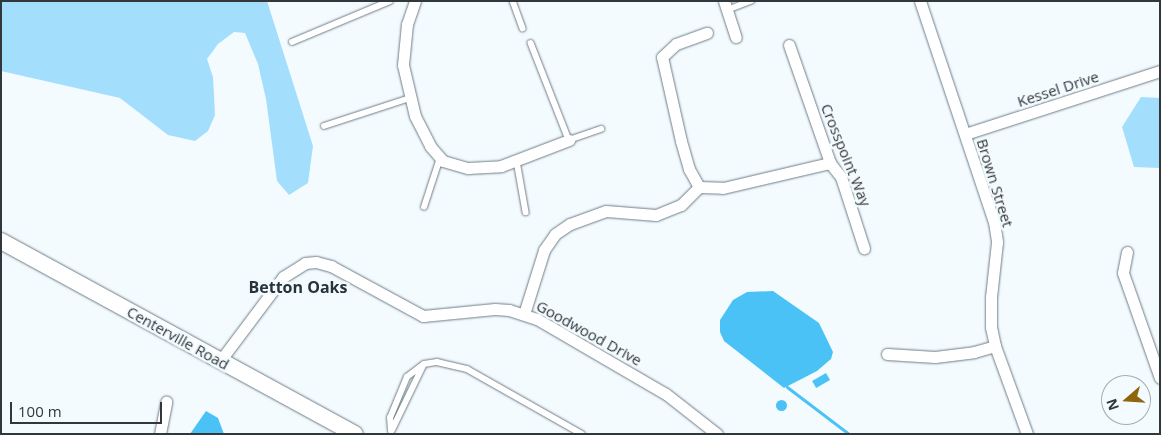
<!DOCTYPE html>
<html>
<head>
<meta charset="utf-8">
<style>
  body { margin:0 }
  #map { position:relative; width:1161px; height:435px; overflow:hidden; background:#f4fbff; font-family:"Open Sans",sans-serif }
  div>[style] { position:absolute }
  .green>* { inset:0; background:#a3defc }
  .water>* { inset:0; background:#4bc2f5; transform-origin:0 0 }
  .round { border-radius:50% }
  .stream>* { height:3px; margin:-1.5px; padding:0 1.5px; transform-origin:1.5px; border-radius:1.5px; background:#4bc2f5 }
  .roads { filter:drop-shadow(0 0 1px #6d7d85) drop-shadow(0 0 1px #6d7d85) }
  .service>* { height:5.5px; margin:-2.75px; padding:0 2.75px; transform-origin:2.75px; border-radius:2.75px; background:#fff }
  .minor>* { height:11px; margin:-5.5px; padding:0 5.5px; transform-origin:5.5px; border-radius:5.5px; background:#fff }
  .secondary>* { height:16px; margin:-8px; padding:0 8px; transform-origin:8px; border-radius:8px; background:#fff }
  span { translate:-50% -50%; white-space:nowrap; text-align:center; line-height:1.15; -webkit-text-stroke:5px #f4fbff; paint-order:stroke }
  .street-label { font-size:15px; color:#31383b }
  .neighbourhood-label { font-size:16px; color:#26333a; font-weight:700 }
  .frame { position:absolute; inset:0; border:2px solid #31383b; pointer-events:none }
  .north { position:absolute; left:1101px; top:375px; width:50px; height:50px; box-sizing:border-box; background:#f4fbff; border:1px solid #a6adb1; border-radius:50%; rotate:251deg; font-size:14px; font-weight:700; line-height:20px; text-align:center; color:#31383b }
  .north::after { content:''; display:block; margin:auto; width:18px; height:22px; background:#8e660b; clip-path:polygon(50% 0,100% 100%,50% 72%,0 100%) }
  .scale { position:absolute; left:10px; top:402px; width:152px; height:22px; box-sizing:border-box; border:2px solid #31383b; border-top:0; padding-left:6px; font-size:15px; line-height:18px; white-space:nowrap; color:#31383b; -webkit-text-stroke:4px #f4fbff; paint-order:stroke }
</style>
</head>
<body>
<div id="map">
  <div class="green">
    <div style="clip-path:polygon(1px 1px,267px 1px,313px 146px,308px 183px,289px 195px,277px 181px,266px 99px,258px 64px,245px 33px,234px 32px,218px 44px,207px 59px,213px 77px,215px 115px,208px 131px,195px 141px,168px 135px,120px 98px,1px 71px)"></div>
    <div style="clip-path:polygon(1141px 97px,1160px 98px,1160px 168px,1134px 167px,1122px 127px)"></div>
  </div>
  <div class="water">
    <div style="clip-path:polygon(773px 291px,819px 323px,833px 352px,831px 359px,817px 371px,784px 388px,724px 341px,720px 332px,720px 320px,733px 300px,747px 292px)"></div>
    <div style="left:826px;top:373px;width:8px;height:16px;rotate:60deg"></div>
    <div class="round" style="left:775.5px;top:399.5px;width:11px;height:11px"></div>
    <div style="clip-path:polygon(206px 411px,218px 418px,224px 434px,190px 434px)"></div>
  </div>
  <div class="stream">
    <div style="left:787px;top:387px;width:78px;rotate:37.2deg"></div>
  </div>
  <div class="roads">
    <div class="service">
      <div style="left:513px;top:1px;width:29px;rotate:70deg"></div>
      <div style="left:727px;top:10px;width:26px;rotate:-21deg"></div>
      <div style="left:292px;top:42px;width:106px;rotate:-22.7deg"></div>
      <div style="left:531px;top:43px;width:104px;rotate:68.6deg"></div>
      <div style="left:569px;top:140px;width:34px;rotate:-19deg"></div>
      <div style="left:324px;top:126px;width:90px;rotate:-18deg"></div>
      <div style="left:517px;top:161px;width:52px;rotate:80deg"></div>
      <div style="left:424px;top:207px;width:52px;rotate:-71.9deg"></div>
      <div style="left:392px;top:430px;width:71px;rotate:-64.2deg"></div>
      <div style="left:391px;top:431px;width:13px;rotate:-94deg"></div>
      <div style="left:390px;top:418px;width:44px;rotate:-67.5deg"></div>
      <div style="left:407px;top:377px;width:21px;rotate:-37deg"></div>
      <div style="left:424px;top:364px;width:13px;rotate:-9deg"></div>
      <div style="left:437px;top:362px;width:31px;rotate:13deg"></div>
      <div style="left:467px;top:369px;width:132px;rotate:29.5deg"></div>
    </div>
    <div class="minor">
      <div style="left:415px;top:1px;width:24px;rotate:109deg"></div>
      <div style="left:407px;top:24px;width:41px;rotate:95.6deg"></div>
      <div style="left:403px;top:65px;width:52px;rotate:76.8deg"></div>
      <div style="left:415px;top:116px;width:34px;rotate:63deg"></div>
      <div style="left:430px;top:146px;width:20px;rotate:49deg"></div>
      <div style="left:443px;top:161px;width:26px;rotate:16deg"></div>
      <div style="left:468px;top:168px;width:33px;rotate:-3deg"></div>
      <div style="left:501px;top:166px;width:73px;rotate:-20.9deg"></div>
      <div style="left:724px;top:1px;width:38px;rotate:72deg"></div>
      <div style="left:920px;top:1px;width:233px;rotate:71.5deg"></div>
      <div style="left:994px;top:222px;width:20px;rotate:81deg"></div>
      <div style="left:997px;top:242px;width:55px;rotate:96.2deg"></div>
      <div style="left:991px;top:297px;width:30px;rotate:90deg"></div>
      <div style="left:991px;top:327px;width:19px;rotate:78deg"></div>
      <div style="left:995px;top:346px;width:94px;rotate:70deg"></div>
      <div style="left:789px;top:45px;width:125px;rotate:70.8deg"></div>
      <div style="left:830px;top:163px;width:18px;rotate:52deg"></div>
      <div style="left:841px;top:177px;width:75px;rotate:72.1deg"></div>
      <div style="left:965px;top:134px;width:205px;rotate:-17.9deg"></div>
      <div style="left:699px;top:187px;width:21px;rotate:-119deg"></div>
      <div style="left:689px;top:169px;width:29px;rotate:-106deg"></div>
      <div style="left:681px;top:141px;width:86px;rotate:-102.7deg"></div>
      <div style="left:662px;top:57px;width:19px;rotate:-43deg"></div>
      <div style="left:676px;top:44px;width:33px;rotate:-20deg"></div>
      <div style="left:1127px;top:252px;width:21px;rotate:101deg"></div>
      <div style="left:1123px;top:273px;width:111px;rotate:70.6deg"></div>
      <div style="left:524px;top:314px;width:67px;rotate:-72.6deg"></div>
      <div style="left:544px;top:250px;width:19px;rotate:-55deg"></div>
      <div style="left:555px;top:234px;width:18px;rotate:-34deg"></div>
      <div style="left:570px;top:224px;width:38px;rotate:-20deg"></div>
      <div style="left:606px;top:211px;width:50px;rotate:4.6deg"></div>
      <div style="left:656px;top:215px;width:27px;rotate:-22deg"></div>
      <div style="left:681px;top:205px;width:25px;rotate:-45deg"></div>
      <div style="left:699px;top:187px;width:24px;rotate:2deg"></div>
      <div style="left:723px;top:188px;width:110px;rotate:-13.2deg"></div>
      <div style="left:887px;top:354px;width:48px;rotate:3.6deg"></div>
      <div style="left:935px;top:357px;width:39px;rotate:-7deg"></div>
      <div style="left:974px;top:352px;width:22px;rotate:-16deg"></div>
      <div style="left:220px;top:361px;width:105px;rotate:-53.1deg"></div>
      <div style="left:283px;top:277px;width:26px;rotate:-32deg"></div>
      <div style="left:305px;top:263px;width:11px;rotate:-5deg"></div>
      <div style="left:316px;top:262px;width:16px;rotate:15deg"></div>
      <div style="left:331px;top:266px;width:105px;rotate:28.5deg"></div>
      <div style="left:423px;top:316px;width:72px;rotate:-5.6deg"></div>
      <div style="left:495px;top:309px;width:14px;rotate:4deg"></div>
      <div style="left:509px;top:310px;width:29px;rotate:18deg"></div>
      <div style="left:537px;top:319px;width:149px;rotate:30.2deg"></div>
      <div style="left:666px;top:394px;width:65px;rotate:38.1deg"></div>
      <div style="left:160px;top:434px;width:33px;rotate:-79deg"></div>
    </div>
    <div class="secondary">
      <div style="left:1px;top:241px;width:403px;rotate:28.6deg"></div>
    </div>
  </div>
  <div class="street-label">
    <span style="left:1058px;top:89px;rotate:-18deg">Kessel Drive</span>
    <span style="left:846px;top:155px;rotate:68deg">Crosspoint Way</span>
    <span style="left:995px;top:183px;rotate:73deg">Brown Street</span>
    <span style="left:589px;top:333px;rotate:29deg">Goodwood Drive</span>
    <span style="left:178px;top:338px;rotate:29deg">Centerville Road</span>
  </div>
  <div class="neighbourhood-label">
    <span style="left:298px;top:287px">Betton Oaks</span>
  </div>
  <div class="frame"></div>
  <div class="north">N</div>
  <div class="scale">100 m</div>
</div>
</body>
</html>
